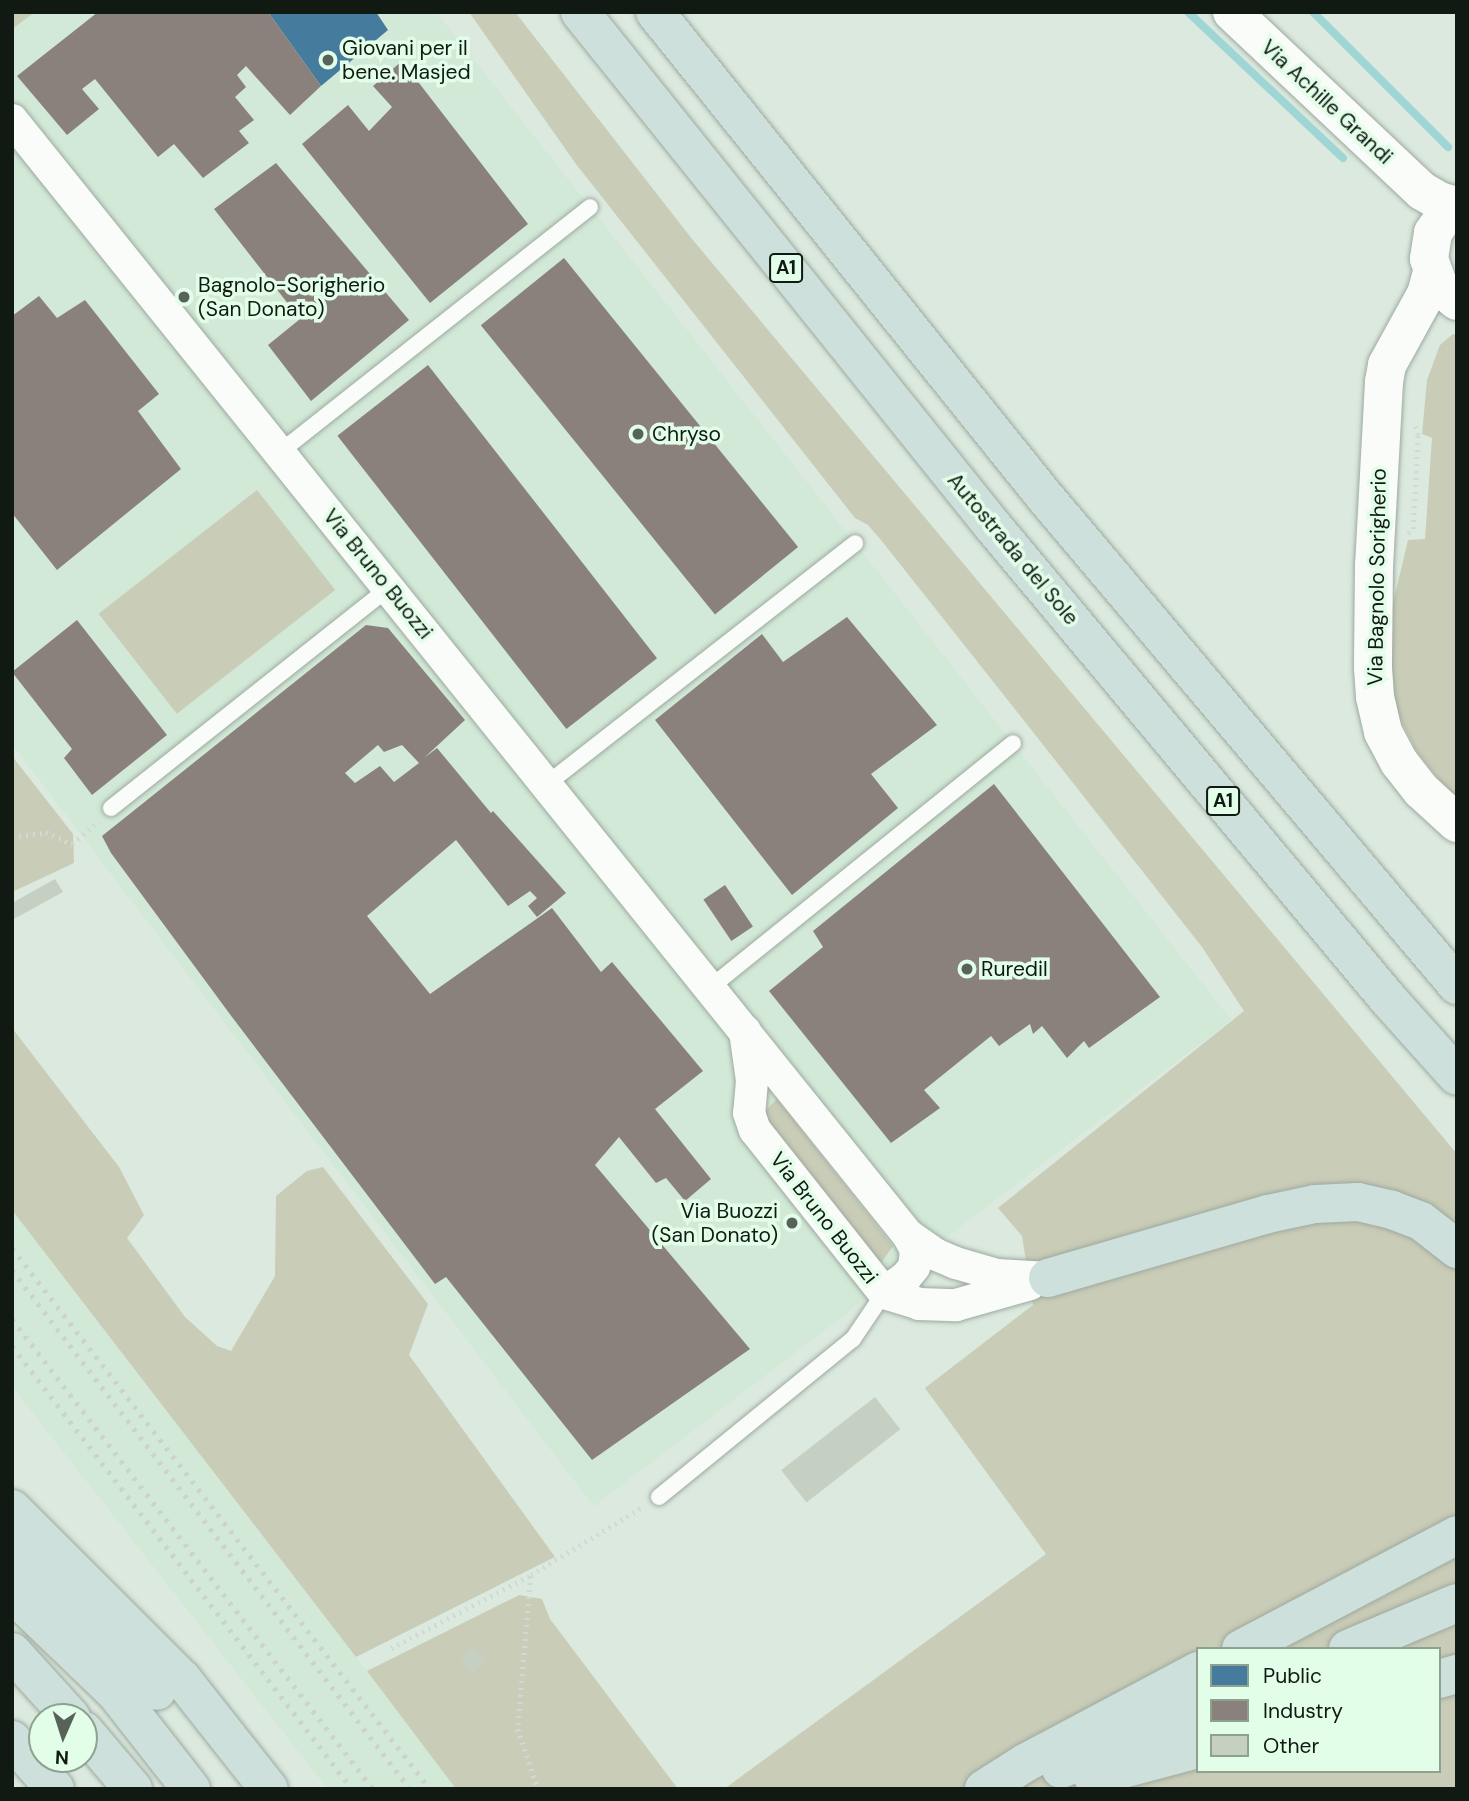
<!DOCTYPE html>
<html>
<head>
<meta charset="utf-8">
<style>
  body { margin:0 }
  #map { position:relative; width:1469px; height:1801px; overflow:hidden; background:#dbe9de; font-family:"DM Sans",sans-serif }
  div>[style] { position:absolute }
  .built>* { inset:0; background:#d1e9d6 }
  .green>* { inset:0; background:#c9ccb6; transform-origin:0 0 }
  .public>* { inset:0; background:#457b9d }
  .industry>* { inset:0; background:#8a817c; transform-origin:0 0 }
  .stream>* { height:8px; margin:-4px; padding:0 4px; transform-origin:4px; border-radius:4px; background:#a0d5d6 }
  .building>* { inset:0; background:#c6d0c2; transform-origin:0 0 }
  .path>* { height:4.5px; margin-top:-2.25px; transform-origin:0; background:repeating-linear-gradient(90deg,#d4d8d5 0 2px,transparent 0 7px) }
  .roads { filter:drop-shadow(0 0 2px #9ea9a0) drop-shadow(0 0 2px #9ea9a0) }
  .service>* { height:16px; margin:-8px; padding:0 8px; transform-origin:8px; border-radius:8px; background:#fafcfa }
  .minor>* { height:32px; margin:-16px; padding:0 16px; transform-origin:16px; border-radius:16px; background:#fafcfa }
  .tertiary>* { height:38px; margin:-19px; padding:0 19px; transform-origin:19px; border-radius:19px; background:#fafcfa }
  .motorway>* { height:38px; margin:-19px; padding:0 19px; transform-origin:19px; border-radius:19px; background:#cee0db }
  .rail>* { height:5px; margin-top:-2.5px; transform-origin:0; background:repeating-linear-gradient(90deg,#ced2cf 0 3.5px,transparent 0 10.5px) }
  .dots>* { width:19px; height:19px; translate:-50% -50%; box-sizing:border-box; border:4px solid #e2fde8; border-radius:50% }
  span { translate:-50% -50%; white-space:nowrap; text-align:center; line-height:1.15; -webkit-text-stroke:7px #e2fde8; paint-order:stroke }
  .shield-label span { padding:2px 5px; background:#e2fde8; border:2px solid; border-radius:5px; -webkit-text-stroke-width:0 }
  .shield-label { font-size:19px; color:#101912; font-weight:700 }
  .poi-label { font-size:21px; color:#101912 }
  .left { translate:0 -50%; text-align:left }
  .right { translate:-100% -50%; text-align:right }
  .street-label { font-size:21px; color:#101912 }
  .frame { position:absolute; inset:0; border:14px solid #101912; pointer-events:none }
  .legend { position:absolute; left:1196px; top:1647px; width:245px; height:126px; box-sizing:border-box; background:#e2fde8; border:2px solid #8ea292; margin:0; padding:9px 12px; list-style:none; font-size:21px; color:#101912 }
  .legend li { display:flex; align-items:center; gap:14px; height:35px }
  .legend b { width:35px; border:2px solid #8ea292 }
  .north { position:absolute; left:28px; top:1703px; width:70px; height:70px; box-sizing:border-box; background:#e2fde8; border:2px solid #8ea292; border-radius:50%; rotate:183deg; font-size:19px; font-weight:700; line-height:28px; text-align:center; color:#101912 }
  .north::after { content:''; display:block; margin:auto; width:24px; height:32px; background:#576259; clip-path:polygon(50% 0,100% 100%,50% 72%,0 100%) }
</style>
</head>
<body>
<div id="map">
  <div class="built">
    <div style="clip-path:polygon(12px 12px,436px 12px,1231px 1020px,594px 1506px,12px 744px)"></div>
    <div style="clip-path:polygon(12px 1210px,356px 1657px,456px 1789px,328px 1789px,12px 1386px)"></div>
  </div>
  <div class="green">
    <div style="clip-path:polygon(12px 12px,35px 12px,12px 29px)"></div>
    <div style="clip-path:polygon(evenodd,469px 12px,515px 12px,692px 239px,1457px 1154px,1457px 1789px,724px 1789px,1046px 1554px,925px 1388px,1033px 1305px,1022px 1236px,998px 1208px,1244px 1011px,1202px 947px,1022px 718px,881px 540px,868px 525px,855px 518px,576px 164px,469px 12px,1198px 1649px,1439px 1649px,1439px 1771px,1198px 1771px,1198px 1649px)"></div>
    <div style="clip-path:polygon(1453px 334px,1457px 335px,1457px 802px,1417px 752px,1396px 711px,1388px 676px,1390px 616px,1408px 540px,1425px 539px,1432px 438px,1422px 434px,1427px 380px,1440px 345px)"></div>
    <div style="left:257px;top:490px;width:127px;height:201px;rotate:52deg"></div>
    <div style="clip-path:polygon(12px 756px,73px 834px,74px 863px,12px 892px)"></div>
    <div style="clip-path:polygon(12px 1028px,119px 1167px,144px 1215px,127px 1238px,185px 1317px,217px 1346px,231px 1351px,275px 1276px,276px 1196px,307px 1171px,323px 1167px,428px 1304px,409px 1355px,555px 1557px,356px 1657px,12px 1210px)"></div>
    <div style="clip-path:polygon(777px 1099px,893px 1246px,881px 1263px,872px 1260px,764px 1125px,766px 1110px)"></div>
    <div style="clip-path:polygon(519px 1595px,542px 1599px,550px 1619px,678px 1789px,456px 1789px,367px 1671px)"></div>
  </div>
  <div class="public">
    <div style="clip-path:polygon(268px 12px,376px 12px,388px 30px,321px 86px)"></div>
  </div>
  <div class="industry">
    <div style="clip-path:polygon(98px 12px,268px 12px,321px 86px,290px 115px,246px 66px,237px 75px,246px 87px,235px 97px,254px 120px,239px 131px,249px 143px,203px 178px,174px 144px,158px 157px,95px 79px,82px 89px,99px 109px,67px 135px,17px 76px)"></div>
    <div style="clip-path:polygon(402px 61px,528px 224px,430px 303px,302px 144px,348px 105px,369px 131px,392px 107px,373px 86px)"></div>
    <div style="clip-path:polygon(276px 163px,409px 320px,311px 401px,268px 345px,300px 319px,214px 209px)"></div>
    <div style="left:564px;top:258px;width:372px;height:107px;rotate:51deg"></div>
    <div style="clip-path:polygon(39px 296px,57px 318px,85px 300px,159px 394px,138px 411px,181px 469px,57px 570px,12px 513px,12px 316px)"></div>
    <div style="left:428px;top:365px;width:372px;height:115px;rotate:52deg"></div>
    <div style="clip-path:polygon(847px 617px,937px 725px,871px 774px,898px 808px,792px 895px,655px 720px,762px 634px,783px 662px)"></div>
    <div style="clip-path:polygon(77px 620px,167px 735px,92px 795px,64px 758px,72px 749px,12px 672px)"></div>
    <div style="clip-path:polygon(evenodd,366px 625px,388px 628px,465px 720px,424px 758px,437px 748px,491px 813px,493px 811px,566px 893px,537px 917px,528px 906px,537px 898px,530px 891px,508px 906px,456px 840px,367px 916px,430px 994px,552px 908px,601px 972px,612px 962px,703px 1071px,655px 1109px,711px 1179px,685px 1201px,666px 1178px,656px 1183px,619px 1137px,595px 1165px,750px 1349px,592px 1460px,446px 1277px,435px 1284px,232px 1017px,111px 853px,102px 836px,366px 625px,378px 745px,384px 752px,402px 745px,419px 763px,394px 782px,380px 766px,355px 783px,345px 773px,378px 745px)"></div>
    <div style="clip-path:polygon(994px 784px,1160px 997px,1089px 1048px,1084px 1041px,1067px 1058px,1042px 1026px,1033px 1034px,1030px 1024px,999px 1046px,991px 1036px,924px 1090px,940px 1108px,891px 1143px,769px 991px,823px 947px,813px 931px)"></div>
    <div style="left:725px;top:885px;width:50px;height:26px;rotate:56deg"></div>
  </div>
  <div class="stream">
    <div style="left:1188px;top:12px;width:213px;rotate:43.3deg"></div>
    <div style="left:1313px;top:12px;width:191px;rotate:45deg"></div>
  </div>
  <div class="building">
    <div style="clip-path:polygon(55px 879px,63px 892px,12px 920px,12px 903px)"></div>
    <div style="left:875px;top:1397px;width:41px;height:119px;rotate:52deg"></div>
    <div style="clip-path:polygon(475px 1647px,485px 1662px,472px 1674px,460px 1658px)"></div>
  </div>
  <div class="path">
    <div style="left:1408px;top:533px;width:6px;rotate:-39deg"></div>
    <div style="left:1413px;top:529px;width:94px;rotate:-87deg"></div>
    <div style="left:1418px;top:435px;width:9px;rotate:-108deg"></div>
    <div style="left:12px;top:837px;width:34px;rotate:-8deg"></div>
    <div style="left:46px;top:832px;width:29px;rotate:25deg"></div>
    <div style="left:72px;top:844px;width:35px;rotate:-41deg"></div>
    <div style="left:531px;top:1576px;width:154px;rotate:94.9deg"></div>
    <div style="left:518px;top:1729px;width:63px;rotate:71.6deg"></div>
    <div style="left:391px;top:1648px;width:158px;rotate:-27.5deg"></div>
    <div style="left:531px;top:1575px;width:132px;rotate:-31.4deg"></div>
  </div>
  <div class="roads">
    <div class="service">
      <div style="left:280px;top:452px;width:395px;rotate:-38.3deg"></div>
      <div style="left:547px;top:784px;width:391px;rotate:-38deg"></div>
      <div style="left:111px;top:808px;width:355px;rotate:-38.4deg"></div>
      <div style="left:711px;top:987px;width:388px;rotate:-38.9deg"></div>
      <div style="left:659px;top:1497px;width:250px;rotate:-39.2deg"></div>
      <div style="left:853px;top:1339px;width:55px;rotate:-56deg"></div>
    </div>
    <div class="minor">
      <div style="left:12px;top:120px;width:1430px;rotate:51.22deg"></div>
      <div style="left:908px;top:1235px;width:35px;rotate:35deg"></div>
      <div style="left:937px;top:1255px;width:21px;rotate:23deg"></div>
      <div style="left:956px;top:1263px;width:43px;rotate:16.3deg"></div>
      <div style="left:997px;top:1275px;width:51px;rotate:3.4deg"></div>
      <div style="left:745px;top:1031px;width:50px;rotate:82deg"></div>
      <div style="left:752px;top:1081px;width:32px;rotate:95deg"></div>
      <div style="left:749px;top:1113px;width:18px;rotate:71deg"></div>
      <div style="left:755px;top:1130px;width:208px;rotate:51.6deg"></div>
      <div style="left:884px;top:1293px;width:37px;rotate:17deg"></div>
      <div style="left:919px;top:1304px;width:37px;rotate:2deg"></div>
      <div style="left:956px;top:1305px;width:77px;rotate:-15.8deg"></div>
      <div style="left:884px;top:1293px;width:27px;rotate:-36deg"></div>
      <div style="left:906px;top:1277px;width:13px;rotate:-51deg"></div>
      <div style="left:914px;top:1267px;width:17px;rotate:-83deg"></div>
      <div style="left:916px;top:1250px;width:17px;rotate:-118deg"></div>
    </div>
    <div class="tertiary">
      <div style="left:1232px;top:12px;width:261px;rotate:43.3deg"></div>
      <div style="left:1422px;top:191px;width:20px;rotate:30deg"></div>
      <div style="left:1439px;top:201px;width:19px;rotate:16deg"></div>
      <div style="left:1457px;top:207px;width:18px;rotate:142deg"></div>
      <div style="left:1443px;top:218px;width:18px;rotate:124deg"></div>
      <div style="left:1433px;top:233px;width:26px;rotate:99deg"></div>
      <div style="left:1429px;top:259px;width:29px;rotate:70deg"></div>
      <div style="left:1439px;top:286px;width:23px;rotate:40deg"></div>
      <div style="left:1432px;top:272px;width:23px;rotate:105deg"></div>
      <div style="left:1426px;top:294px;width:81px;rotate:118.8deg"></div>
      <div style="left:1387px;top:365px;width:17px;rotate:100deg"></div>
      <div style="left:1384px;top:382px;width:183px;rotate:93.1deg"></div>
      <div style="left:1374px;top:565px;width:103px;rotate:90.6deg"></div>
      <div style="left:1373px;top:668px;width:29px;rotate:86deg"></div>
      <div style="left:1375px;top:697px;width:36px;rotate:77deg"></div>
      <div style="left:1383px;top:732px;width:34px;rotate:62deg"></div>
      <div style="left:1399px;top:762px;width:36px;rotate:52deg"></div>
      <div style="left:1421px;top:790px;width:49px;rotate:42.5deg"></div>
    </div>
    <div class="motorway">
      <div style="left:580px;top:12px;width:657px;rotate:51.24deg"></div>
      <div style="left:991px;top:524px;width:619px;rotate:50.11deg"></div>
      <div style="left:1388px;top:999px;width:103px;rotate:48.1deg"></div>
      <div style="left:655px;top:12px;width:622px;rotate:51.2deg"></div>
      <div style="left:1045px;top:497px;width:639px;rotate:49.83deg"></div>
      <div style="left:1048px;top:1278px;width:229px;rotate:-16.2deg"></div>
      <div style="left:1268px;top:1214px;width:48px;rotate:-12deg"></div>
      <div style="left:1315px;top:1204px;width:43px;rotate:-2.7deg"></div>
      <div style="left:1358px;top:1202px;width:35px;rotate:13deg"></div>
      <div style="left:1392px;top:1210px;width:31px;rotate:21deg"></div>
      <div style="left:1421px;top:1221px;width:46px;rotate:37.9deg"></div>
      <div style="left:12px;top:1509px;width:240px;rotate:45deg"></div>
      <div style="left:182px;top:1679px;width:140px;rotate:51.7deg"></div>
      <div style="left:12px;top:1547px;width:204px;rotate:44.8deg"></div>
      <div style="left:12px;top:1593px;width:144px;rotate:43.9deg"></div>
      <div style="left:116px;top:1693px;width:122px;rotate:52deg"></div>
      <div style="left:1241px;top:1649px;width:244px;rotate:-27.8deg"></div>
      <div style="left:1348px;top:1649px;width:118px;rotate:-22.9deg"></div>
      <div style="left:12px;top:1652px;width:88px;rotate:47.8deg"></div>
      <div style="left:1439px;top:1679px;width:19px;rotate:-16deg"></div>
      <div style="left:84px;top:1731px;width:76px;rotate:49.8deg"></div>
      <div style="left:12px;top:1740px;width:65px;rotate:48.7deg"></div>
      <div style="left:1061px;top:1769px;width:148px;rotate:-22.6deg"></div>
      <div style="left:1093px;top:1777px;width:109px;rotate:-14.9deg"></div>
      <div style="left:984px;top:1789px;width:49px;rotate:-32.4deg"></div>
      <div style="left:1025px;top:1763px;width:196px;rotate:-28deg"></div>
    </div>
  </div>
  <div class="rail">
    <div style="left:12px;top:1248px;width:684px;rotate:52.31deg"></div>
    <div style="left:12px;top:1270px;width:654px;rotate:52.52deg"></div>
    <div style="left:12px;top:1319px;width:593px;rotate:52.47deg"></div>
    <div style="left:12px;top:1346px;width:558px;rotate:52.49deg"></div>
  </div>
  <div class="dots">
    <div style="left:328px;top:60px;background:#576259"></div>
    <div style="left:184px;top:297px;background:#576259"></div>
    <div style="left:638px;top:434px;background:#576259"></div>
    <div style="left:967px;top:969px;background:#576259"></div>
    <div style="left:792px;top:1223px;background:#576259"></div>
  </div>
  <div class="shield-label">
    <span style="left:786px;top:268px">A1</span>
    <span style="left:1223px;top:801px">A1</span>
  </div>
  <div class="poi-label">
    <span class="left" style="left:342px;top:60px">Giovani per il<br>bene. Masjed</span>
    <span class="left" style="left:198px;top:297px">Bagnolo-Sorigherio<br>(San Donato)</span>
    <span class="left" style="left:652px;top:434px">Chryso</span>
    <span class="left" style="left:981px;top:969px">Ruredil</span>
    <span class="right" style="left:778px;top:1223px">Via Buozzi<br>(San Donato)</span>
  </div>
  <div class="street-label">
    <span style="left:1327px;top:102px;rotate:43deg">Via Achille Grandi</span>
    <span style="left:1013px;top:549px;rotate:50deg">Autostrada del Sole</span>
    <span style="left:378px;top:574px;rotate:51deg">Via Bruno Buozzi</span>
    <span style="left:1377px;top:577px;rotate:-89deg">Via Bagnolo Sorigherio</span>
    <span style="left:824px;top:1218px;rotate:52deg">Via Bruno Buozzi</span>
  </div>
  <div class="frame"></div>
  <ul class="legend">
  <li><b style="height:19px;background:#457b9d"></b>Public</li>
  <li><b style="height:19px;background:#8a817c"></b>Industry</li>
  <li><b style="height:19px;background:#c6d0c2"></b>Other</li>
  </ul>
  <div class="north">N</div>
</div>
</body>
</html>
